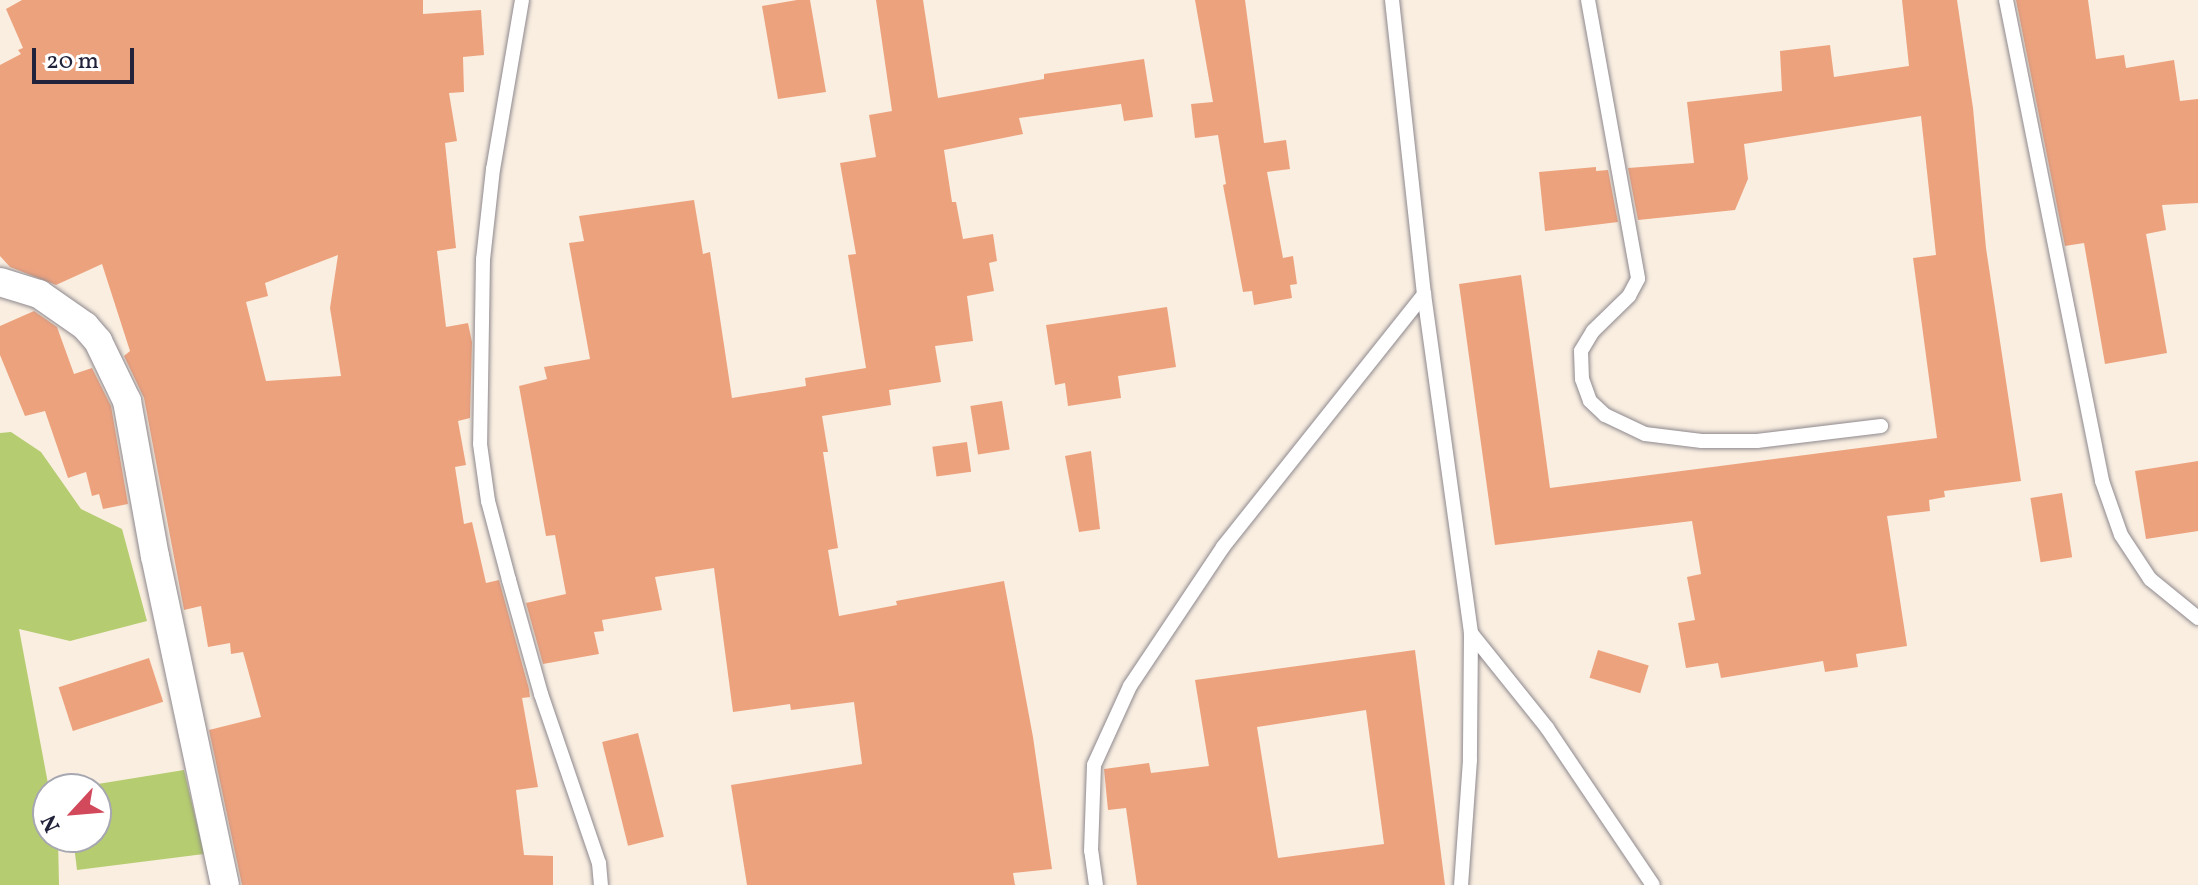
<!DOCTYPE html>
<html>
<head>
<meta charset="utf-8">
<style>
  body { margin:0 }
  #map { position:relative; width:2198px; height:885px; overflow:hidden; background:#f9eee0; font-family:Vollkorn,serif }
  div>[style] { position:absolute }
  .green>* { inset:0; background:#b5cc70 }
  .building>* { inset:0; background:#eda27e; transform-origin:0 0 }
  .roads { filter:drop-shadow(0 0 2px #8e888e) drop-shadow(0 0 2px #8e888e) }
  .lane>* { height:14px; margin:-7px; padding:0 7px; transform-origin:7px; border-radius:7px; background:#fff }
  .street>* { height:28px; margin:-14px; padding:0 14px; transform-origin:14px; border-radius:14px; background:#fff }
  span { translate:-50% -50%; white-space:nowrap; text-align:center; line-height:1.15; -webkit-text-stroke:6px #fff; paint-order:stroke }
  .north { position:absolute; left:32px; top:773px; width:80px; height:80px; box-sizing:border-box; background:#fff; border:2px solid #a7a7b1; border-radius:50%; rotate:244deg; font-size:22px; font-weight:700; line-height:32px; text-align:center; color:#22223b }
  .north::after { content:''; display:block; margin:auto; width:28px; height:36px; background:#d1495b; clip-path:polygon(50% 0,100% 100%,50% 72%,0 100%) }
  .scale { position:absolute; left:32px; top:48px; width:102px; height:36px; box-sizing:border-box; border:4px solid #22223b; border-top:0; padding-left:10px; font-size:24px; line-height:28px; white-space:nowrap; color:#22223b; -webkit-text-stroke:6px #fff; paint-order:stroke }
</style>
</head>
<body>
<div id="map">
  <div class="green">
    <div style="clip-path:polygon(11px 432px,41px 452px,81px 509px,122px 529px,147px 621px,70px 641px,19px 629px,49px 789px,48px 837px,58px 837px,59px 885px,0 885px,0 433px)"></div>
    <div style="clip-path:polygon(184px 770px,204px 854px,77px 870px,73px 837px,96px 837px,96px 789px,67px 789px)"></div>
  </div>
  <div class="building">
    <div style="clip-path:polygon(evenodd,22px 0,423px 0,423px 14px,481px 10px,484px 55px,463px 57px,464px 92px,449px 93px,457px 141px,445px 143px,456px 248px,437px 251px,446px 327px,468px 323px,472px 342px,470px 418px,458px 421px,466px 465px,455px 467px,464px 524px,472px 522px,486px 583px,499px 580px,529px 689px,530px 697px,522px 698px,538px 787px,516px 790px,524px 855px,553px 856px,553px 885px,242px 885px,209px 730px,261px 717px,243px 652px,231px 654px,230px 643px,208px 647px,201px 606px,184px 610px,144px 398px,124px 356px,130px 351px,102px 264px,56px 285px,10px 267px,0 256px,0 65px,21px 54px,18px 50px,23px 48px,6px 9px,22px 0,338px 255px,330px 308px,341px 376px,266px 381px,246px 302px,268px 296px,265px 283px,338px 255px)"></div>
    <div style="clip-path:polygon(797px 0,810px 0,826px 92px,778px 99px,762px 6px)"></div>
    <div style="clip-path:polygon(876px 0,923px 0,938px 98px,1044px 79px,1044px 74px,1144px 59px,1153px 117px,1124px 121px,1121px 104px,1019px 118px,1023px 134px,944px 150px,952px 202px,956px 202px,963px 239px,993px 234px,997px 261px,989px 263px,994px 291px,967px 296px,973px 341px,935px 346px,941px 382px,889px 390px,891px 405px,822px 416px,828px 452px,823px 452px,838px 548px,828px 550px,839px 616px,897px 605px,896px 601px,1004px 581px,1033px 737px,1052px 869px,1013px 873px,1015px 885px,747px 885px,731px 785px,862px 764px,854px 702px,791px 710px,790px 704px,733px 712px,714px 568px,655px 577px,662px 610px,602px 620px,604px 631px,594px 632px,599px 654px,543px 664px,526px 603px,566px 594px,555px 535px,546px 536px,519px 386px,547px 379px,544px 367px,590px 359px,569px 243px,584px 241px,579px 216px,694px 200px,703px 254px,710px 252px,732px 398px,806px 386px,805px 378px,866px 368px,848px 255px,856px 254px,840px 163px,876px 157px,869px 115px,892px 111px)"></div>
    <div style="clip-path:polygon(1195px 0,1245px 0,1264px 143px,1286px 140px,1290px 169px,1267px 172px,1283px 258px,1293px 256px,1297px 284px,1290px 285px,1292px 298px,1254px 305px,1252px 291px,1243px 292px,1223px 185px,1226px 184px,1218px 135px,1195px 138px,1191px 104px,1213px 102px)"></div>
    <div style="clip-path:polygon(1902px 0,1957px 0,1973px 108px,1986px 248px,2021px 481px,1944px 491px,1945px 497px,1929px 500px,1930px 511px,1887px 516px,1907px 646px,1856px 654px,1858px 667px,1825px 672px,1823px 661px,1721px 678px,1718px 663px,1686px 668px,1678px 623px,1695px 620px,1687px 577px,1701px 574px,1692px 521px,1495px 545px,1459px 284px,1521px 275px,1550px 488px,1937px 438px,1913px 258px,1936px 255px,1921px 116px,1744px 144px,1748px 179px,1735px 210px,1638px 220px,1628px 168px,1694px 163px,1687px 102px,1782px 91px,1780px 51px,1830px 45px,1834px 77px,1909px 66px)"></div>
    <div style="clip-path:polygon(2016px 0,2088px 0,2096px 59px,2124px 55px,2126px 68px,2174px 60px,2180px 101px,2198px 99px,2198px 203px,2162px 205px,2166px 230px,2146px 234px,2167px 353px,2105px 364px,2084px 243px,2065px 246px)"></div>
    <div style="clip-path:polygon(1596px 167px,1596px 171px,1608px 170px,1618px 222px,1545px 231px,1539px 172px)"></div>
    <div style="clip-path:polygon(1167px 307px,1176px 367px,1118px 376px,1121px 398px,1068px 406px,1065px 383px,1055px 385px,1046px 325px)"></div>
    <div style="clip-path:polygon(34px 311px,57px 327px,74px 374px,92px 368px,111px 406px,128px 504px,103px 509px,99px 494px,92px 496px,86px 472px,68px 478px,45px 411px,25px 416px,0 355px,0 326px)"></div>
    <div style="left:1002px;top:401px;width:49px;height:32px;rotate:81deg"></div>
    <div style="left:967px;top:442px;width:30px;height:35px;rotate:82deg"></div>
    <div style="clip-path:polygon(1091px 451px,1100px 529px,1079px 532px,1065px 456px)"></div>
    <div style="clip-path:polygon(2198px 461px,2198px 531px,2146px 539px,2135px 471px)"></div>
    <div style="left:2062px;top:493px;width:65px;height:32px;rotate:81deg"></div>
    <div style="clip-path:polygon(evenodd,1415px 650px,1445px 885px,1137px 885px,1126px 808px,1108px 810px,1104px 769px,1149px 763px,1151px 773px,1209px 766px,1195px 680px,1415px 650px,1366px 710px,1384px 844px,1278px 858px,1257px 727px,1366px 710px)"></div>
    <div style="left:1598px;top:650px;width:53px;height:29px;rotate:17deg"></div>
    <div style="left:149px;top:658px;width:46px;height:95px;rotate:72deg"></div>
    <div style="left:638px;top:733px;width:107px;height:37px;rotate:76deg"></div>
  </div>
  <div class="roads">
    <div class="lane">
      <div style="left:522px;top:0;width:171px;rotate:99.7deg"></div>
      <div style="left:493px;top:169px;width:91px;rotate:96.3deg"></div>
      <div style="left:483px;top:259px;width:185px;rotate:90.9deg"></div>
      <div style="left:480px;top:444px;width:58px;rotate:82deg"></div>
      <div style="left:488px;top:501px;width:82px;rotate:75.1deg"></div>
      <div style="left:509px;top:580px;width:118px;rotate:74.3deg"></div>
      <div style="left:541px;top:694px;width:179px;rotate:71.1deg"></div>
      <div style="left:599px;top:863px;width:22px;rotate:85deg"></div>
      <div style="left:1392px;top:0;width:296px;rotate:83.8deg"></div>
      <div style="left:1424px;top:294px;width:342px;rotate:82.1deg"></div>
      <div style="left:1471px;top:633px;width:127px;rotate:90.5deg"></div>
      <div style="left:1470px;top:760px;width:125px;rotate:94.1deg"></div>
      <div style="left:1588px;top:0;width:283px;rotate:79.8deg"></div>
      <div style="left:1638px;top:279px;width:19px;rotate:118deg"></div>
      <div style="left:1629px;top:296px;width:50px;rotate:135.8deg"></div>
      <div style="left:1593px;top:331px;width:23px;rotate:121deg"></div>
      <div style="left:1581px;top:351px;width:28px;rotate:88deg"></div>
      <div style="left:1582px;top:379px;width:23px;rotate:70deg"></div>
      <div style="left:1590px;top:401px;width:21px;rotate:43deg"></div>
      <div style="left:1605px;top:415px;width:44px;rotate:25.4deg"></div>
      <div style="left:1645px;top:434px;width:57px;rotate:7deg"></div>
      <div style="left:1702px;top:441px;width:55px"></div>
      <div style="left:1757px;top:441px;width:125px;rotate:-6.9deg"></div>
      <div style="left:2006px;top:0;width:490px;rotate:78.7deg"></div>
      <div style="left:2102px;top:481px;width:57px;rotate:70.6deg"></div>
      <div style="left:2121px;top:535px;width:53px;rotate:56.6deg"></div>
      <div style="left:2150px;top:579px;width:62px;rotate:39.1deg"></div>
      <div style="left:1471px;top:633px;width:122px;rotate:51.3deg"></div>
      <div style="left:1547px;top:728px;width:189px;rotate:56deg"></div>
      <div style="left:1096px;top:885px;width:34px;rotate:-98deg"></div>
      <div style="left:1091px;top:851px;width:86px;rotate:-88deg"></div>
      <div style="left:1094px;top:765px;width:87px;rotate:-65.5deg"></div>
      <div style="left:1130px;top:686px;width:167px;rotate:-56.2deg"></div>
      <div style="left:1223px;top:547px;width:323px;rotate:-51.5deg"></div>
    </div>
    <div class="street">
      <div style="left:0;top:282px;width:41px;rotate:17.1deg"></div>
      <div style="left:39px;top:294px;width:56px;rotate:34.8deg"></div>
      <div style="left:85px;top:326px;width:20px;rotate:49deg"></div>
      <div style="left:98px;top:341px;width:67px;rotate:64.2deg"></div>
      <div style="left:127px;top:401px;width:158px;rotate:79.8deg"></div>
      <div style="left:155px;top:556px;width:336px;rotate:78deg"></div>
    </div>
  </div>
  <div class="north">N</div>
  <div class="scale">20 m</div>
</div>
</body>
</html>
